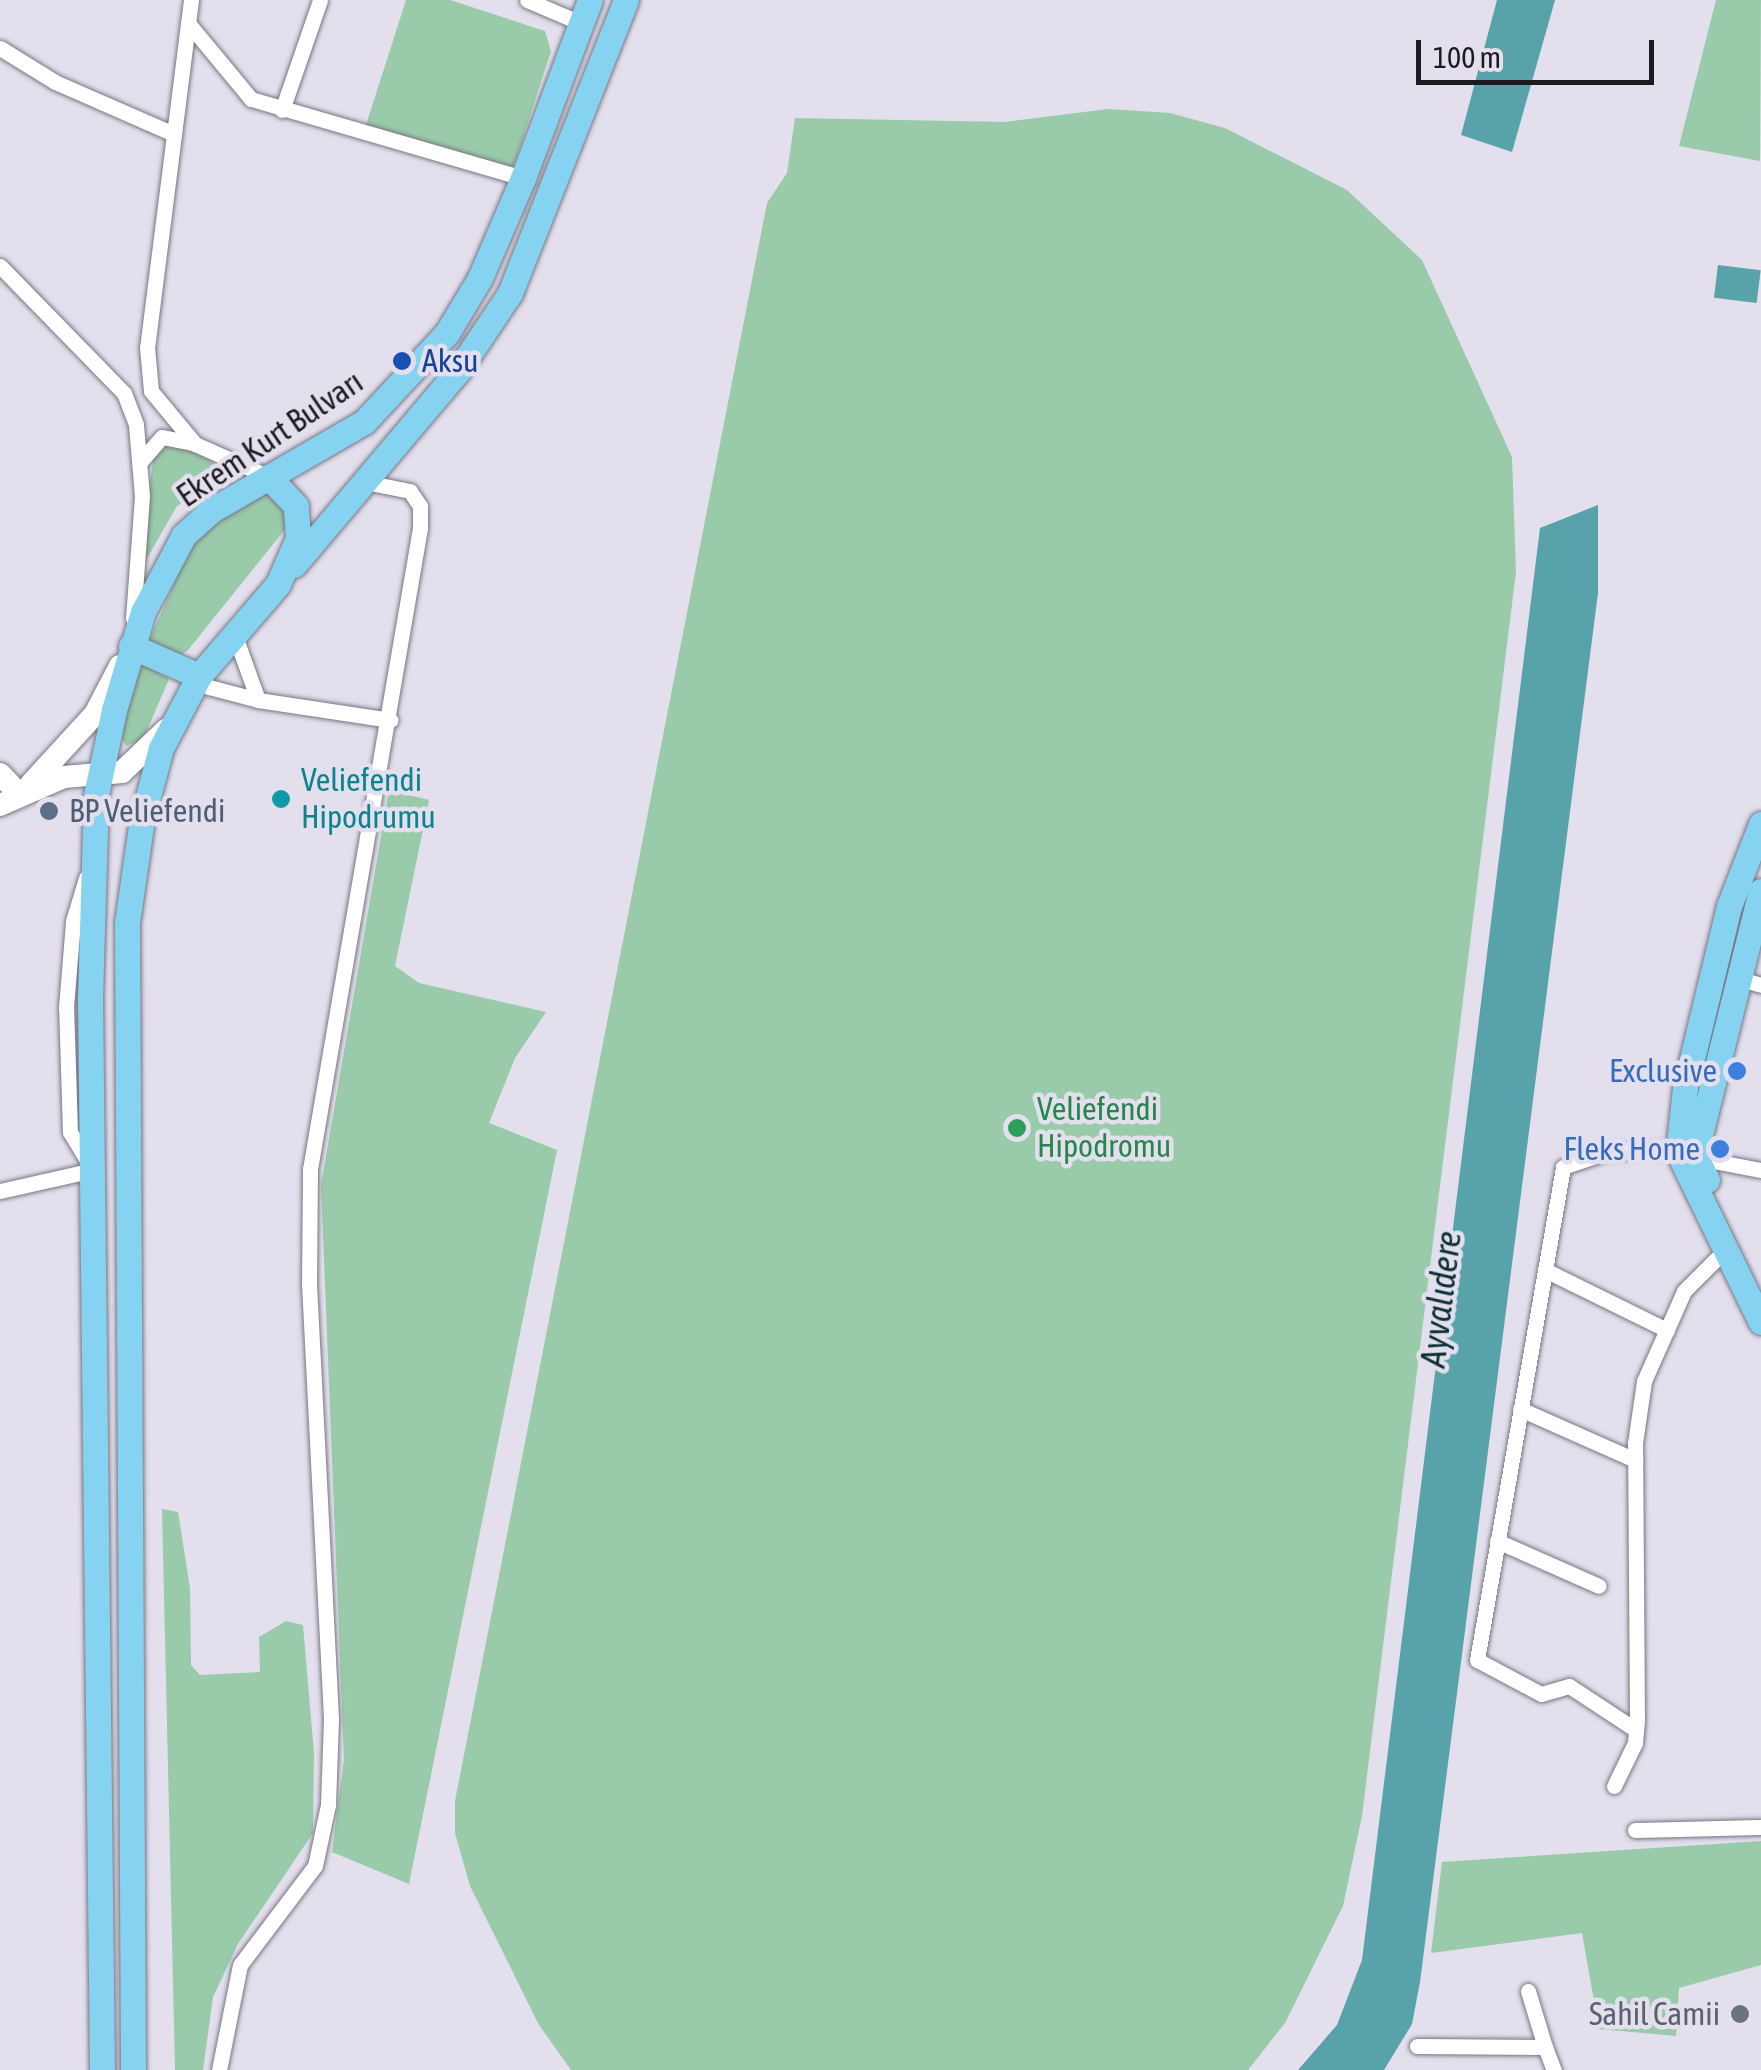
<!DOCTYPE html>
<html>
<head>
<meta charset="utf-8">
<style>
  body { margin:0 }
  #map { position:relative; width:1761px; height:2070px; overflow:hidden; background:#e3dfed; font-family:"Asap Condensed",sans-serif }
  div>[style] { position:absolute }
  .green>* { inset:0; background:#99cbaa }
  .water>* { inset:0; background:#58a2aa; transform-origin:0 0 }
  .roads { filter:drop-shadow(0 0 2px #797582) drop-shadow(0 0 2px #797582) }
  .street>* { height:15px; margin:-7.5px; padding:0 7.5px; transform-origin:7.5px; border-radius:7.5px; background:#fff }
  .secondary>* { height:22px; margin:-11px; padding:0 11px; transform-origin:11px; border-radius:11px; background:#fff }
  .primary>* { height:25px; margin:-12.5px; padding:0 12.5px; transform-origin:12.5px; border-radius:12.5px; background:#85d3f1 }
  .dots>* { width:28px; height:28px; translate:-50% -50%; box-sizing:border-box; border:5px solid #e3dfed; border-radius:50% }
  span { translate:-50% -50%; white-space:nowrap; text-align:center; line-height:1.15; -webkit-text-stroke:9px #e3dfed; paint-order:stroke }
  .transit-label { font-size:32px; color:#164399 }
  .left { translate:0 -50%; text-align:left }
  .street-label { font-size:32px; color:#1c1b20 }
  .culture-label { font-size:32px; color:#0d838f }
  .service-label { font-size:32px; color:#4e5e75 }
  .shop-label { font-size:32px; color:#366cbe }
  .right { translate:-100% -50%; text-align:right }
  .leisure-label { font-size:32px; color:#27864d }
  .worship-label { font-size:32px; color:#5b616d }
  .water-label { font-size:35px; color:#0b3134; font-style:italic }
  .scale { position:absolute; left:1416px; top:40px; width:238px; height:45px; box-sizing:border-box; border:5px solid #1c1b20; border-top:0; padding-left:12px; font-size:30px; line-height:35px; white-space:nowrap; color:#1c1b20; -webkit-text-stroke:8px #e3dfed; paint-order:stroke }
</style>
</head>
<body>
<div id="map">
  <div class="green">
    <div style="clip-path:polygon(406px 0,450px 0,545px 31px,551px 51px,512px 172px,366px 125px)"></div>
    <div style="clip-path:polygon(1716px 0,1761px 0,1760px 161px,1679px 146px)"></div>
    <div style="clip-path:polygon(1108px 109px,1170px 113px,1225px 128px,1347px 190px,1422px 260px,1512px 457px,1516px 572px,1362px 1816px,1343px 1906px,1285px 2023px,1248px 2070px,571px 2070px,539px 2025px,470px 1886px,455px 1833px,455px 1801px,767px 203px,787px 173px,795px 118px,1005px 122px)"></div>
    <div style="clip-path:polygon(165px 443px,183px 445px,230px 472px,177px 506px,141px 569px,154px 450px)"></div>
    <div style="clip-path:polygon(263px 492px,287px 505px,287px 527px,188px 650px,179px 656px,148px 643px,189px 550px,211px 522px)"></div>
    <div style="clip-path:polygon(135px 659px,169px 679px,143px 740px,126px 746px,119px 734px)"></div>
    <div style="clip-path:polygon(389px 790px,429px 800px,395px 966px,419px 983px,546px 1012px,515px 1058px,489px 1123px,557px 1150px,409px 1884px,332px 1852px,344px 1759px,321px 1185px)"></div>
    <div style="clip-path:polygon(162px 1509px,178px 1512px,190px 1588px,191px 1665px,200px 1675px,260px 1672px,259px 1637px,286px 1621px,303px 1625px,314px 1753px,313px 1833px,238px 1944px,213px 1997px,203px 2070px,175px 2070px)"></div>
    <div style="clip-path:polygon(1761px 1841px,1761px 1965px,1679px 1988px,1676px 2036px,1599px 2029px,1582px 1933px,1431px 1953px,1442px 1862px)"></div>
  </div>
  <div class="water">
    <div style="clip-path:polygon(1497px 0,1555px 0,1512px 152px,1461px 135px)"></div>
    <div style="left:1718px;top:265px;width:43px;height:33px;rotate:7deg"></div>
    <div style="clip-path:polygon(1598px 505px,1598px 593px,1420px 1982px,1412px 2024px,1384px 2070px,1298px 2070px,1337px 2025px,1362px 1960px,1540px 528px)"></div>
  </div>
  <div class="roads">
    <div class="street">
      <div style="left:191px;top:0;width:350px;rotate:97.2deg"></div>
      <div style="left:147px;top:347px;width:44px;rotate:84.8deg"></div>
      <div style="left:151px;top:391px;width:69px;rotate:50.3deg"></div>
      <div style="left:195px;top:444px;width:81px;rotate:24deg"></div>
      <div style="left:527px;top:0;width:59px;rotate:23.1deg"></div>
      <div style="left:188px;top:23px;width:99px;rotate:50.3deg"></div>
      <div style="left:251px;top:99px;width:283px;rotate:16.2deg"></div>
      <div style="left:0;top:48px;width:65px;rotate:31.7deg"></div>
      <div style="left:55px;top:82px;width:130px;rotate:23.6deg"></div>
      <div style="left:282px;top:110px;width:116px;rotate:-70.9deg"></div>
      <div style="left:0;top:266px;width:177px;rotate:45.7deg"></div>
      <div style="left:124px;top:393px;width:34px;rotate:69deg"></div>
      <div style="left:136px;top:425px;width:71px;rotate:85.2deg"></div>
      <div style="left:142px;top:496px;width:123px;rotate:94.2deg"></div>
      <div style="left:140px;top:462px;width:33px;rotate:-49deg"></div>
      <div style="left:162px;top:437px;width:31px;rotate:11deg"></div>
      <div style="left:235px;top:636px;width:68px;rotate:70.2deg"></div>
      <div style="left:199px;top:676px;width:15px;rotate:48deg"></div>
      <div style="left:209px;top:687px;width:51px;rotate:14.9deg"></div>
      <div style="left:258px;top:700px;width:134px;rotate:8.6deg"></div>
      <div style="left:1737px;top:978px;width:25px;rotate:16deg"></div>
      <div style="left:0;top:1191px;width:95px;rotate:-12.7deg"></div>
      <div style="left:93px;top:1170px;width:44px;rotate:-121.2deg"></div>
      <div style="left:70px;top:1132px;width:125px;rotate:-91.8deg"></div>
      <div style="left:66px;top:1007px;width:86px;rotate:-85.3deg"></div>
      <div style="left:73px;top:921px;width:45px;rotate:-73.2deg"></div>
      <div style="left:1545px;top:1270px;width:136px;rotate:26.2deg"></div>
      <div style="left:1520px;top:1409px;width:126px;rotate:23.9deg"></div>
      <div style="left:1497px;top:1541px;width:111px;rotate:23.8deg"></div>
      <div style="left:1636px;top:1730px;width:80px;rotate:-146.7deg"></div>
      <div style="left:1569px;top:1686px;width:29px;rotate:164deg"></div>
      <div style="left:1541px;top:1694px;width:72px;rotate:-152deg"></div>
      <div style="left:1477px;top:1660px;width:500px;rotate:-80.1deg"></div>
      <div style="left:1563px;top:1167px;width:46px;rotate:-18.8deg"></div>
      <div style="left:1607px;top:1152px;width:49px;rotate:-2.3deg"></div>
      <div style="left:1656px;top:1150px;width:107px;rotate:10.8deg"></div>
      <div style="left:1614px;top:1786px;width:48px;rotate:-64deg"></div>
      <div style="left:1635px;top:1743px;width:23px;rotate:-85deg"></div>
      <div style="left:1637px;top:1720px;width:277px;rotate:-90.4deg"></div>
      <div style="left:1635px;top:1443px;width:63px;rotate:-81.7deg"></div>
      <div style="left:1644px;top:1381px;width:98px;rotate:-66deg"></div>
      <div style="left:1684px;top:1291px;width:58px;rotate:-45deg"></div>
      <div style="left:1635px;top:1830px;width:126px;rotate:-1.4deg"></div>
      <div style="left:1528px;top:1991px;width:59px;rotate:73.1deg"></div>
      <div style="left:1417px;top:2046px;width:128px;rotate:0.4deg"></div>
      <div style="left:1545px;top:2047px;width:25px;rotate:69deg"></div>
      <div style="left:219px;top:2070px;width:107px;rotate:-78.7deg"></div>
      <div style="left:240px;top:1965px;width:124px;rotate:-52.9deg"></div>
      <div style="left:315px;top:1866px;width:62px;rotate:-78deg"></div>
      <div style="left:328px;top:1805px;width:87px;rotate:-88deg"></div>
      <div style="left:331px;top:1718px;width:434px;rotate:-92.9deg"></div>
      <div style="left:309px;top:1285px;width:116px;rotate:-89.5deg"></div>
      <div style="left:310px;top:1169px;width:650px;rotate:-80.26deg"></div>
      <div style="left:420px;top:528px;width:22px;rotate:-90deg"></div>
      <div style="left:420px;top:506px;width:18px;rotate:-124deg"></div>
      <div style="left:410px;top:491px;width:46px;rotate:-168.7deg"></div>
    </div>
    <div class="secondary">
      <div style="left:0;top:774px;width:29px;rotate:46deg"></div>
      <div style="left:31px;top:784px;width:95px;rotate:-47.6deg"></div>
      <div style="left:95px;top:714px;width:54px;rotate:-62.5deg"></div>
      <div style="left:0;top:805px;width:70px;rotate:-23.6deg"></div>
      <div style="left:64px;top:777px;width:58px;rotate:-4.9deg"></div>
      <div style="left:122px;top:772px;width:62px;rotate:-43.7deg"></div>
    </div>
    <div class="primary">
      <div style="left:294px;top:565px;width:254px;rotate:-49.8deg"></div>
      <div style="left:458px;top:371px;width:94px;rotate:-56.3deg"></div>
      <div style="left:510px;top:293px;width:315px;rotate:-68.4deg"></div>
      <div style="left:131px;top:646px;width:74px;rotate:23.8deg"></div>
      <div style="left:1761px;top:824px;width:88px;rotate:111.3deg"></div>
      <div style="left:1729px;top:906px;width:187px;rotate:103.6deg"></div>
      <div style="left:1685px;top:1088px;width:64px;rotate:96.2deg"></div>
      <div style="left:1678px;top:1152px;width:189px;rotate:64deg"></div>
      <div style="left:1707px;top:1180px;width:28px;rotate:-116deg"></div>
      <div style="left:1695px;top:1155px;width:272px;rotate:-76deg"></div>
      <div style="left:102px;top:2070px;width:1072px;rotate:-90.64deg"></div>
      <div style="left:90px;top:998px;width:203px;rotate:-88.3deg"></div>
      <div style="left:96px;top:795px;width:87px;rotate:-78deg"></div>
      <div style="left:114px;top:710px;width:102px;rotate:-73.5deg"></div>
      <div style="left:143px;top:612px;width:87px;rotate:-62deg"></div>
      <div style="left:184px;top:535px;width:38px;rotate:-42deg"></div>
      <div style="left:212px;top:510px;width:176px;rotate:-30.1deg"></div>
      <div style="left:364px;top:422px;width:122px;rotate:-47deg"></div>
      <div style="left:447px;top:333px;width:64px;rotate:-59deg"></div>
      <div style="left:480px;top:278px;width:109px;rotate:-66.7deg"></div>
      <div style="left:523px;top:178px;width:190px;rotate:-69.4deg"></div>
      <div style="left:133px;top:2070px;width:1147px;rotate:-90.3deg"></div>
      <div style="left:127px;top:923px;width:105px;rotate:-81.8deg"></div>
      <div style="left:142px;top:819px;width:73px;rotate:-75deg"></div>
      <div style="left:161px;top:748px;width:81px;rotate:-62.2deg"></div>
      <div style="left:199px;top:676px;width:121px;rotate:-49.3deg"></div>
      <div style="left:278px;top:584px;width:50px;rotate:-66.5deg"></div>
      <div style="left:298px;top:538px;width:32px;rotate:-94deg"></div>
      <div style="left:296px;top:506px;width:40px;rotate:-133deg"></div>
    </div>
  </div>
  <div class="dots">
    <div style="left:402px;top:361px;background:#1a4fb4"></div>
    <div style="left:281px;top:799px;background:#0f9aa8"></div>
    <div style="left:49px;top:811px;background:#5c6f8a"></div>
    <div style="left:1737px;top:1071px;background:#3f7fe0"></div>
    <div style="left:1017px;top:1128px;background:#2e9e5b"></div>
    <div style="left:1720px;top:1149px;background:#3f7fe0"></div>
    <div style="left:1740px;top:2014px;background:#6b7280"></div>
  </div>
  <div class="transit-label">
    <span class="left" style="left:422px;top:361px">Aksu</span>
  </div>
  <div class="street-label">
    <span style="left:270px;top:439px;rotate:-34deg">Ekrem Kurt Bulvarı</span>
  </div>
  <div class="culture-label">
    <span class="left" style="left:301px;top:799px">Veliefendi<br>Hipodrumu</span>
  </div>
  <div class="service-label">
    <span class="left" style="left:69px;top:811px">BP Veliefendi</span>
  </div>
  <div class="shop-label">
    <span class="right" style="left:1717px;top:1071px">Exclusive</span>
    <span class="right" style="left:1700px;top:1149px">Fleks Home</span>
  </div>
  <div class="leisure-label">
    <span class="left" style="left:1037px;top:1128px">Veliefendi<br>Hipodromu</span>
  </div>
  <div class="worship-label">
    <span class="right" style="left:1720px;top:2014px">Sahil Camii</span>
  </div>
  <div class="water-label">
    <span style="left:1440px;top:1299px;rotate:-83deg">Ayvalıdere</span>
  </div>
  <div class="scale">100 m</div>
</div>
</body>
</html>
